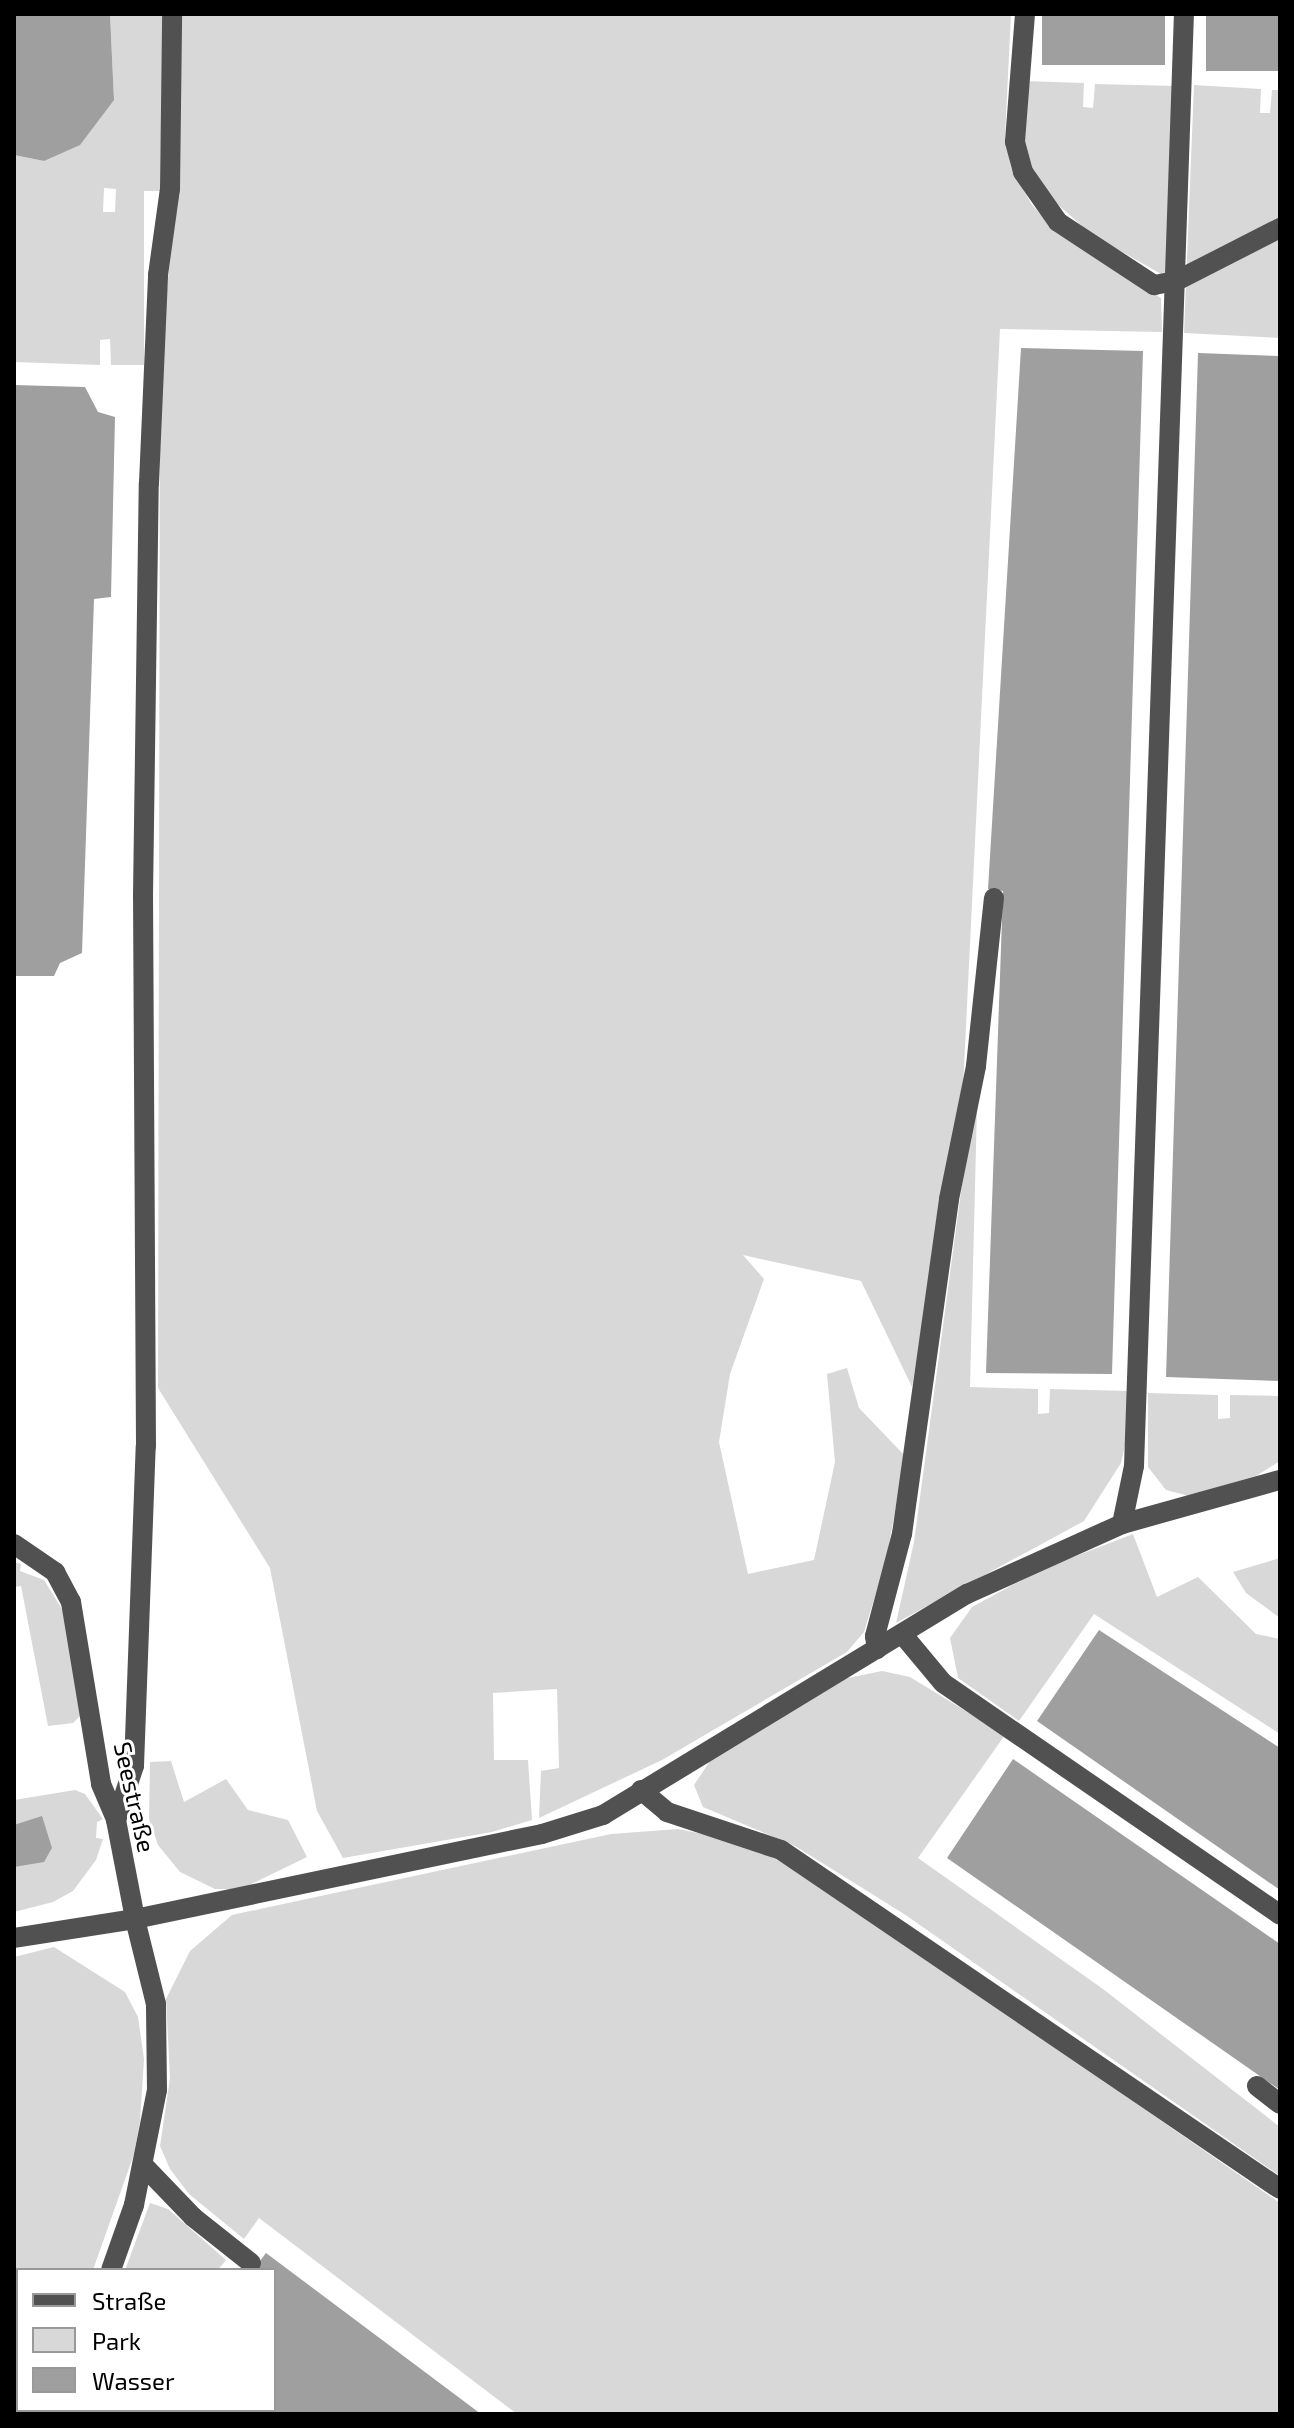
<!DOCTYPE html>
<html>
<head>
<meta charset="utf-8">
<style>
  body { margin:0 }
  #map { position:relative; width:1294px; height:2428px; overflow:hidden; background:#fff; font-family:"Exo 2",sans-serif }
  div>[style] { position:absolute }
  .green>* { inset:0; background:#d8d8d8 }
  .water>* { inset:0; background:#9f9f9f; transform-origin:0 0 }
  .minor>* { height:20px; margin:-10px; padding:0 10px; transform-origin:10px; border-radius:10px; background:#515151 }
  span { translate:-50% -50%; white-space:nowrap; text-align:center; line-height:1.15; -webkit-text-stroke:6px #fff; paint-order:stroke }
  .street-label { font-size:24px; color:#000 }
  .frame { position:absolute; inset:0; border:16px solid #000; pointer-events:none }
  .legend { position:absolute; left:16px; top:2268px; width:260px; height:144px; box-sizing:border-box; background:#fff; border:2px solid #999; margin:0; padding:10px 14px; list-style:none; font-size:24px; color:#000 }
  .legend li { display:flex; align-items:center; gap:16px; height:40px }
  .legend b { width:40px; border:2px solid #999 }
</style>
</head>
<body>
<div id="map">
  <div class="green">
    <div style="clip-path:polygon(evenodd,110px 14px,163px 14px,160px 191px,144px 191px,144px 365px,111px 365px,110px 339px,100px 340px,100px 365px,14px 362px,14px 155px,44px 161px,114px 99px,110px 14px,104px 188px,116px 189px,115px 212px,103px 212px,104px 188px)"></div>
    <div style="clip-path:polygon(181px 14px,1011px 14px,1005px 137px,1011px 168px,1032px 205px,1056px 231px,1161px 298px,1162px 332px,1000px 329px,963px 1088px,912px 1387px,861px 1281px,743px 1255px,764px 1279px,730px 1374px,719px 1442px,748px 1574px,814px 1560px,835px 1462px,827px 1374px,847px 1368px,859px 1408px,905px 1456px,886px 1561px,864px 1632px,847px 1652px,662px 1760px,539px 1818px,541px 1771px,559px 1768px,557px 1689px,493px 1693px,494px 1760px,528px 1760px,532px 1820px,492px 1832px,343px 1858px,317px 1811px,270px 1568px,158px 1388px,160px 361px,177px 188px)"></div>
    <div style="clip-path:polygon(1024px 81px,1084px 83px,1083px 107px,1093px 108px,1095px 84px,1176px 86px,1168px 278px,1091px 234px,1046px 194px,1031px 169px,1024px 140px)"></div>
    <div style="clip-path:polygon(1194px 85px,1261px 89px,1260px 113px,1270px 113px,1272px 90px,1280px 90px,1280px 338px,1184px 333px)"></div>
    <div style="clip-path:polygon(977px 1107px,970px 1387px,1038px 1389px,1038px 1414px,1049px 1413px,1050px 1389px,1129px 1391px,1128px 1432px,1121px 1463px,1084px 1521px,896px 1623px,914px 1542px,967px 1147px)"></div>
    <div style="clip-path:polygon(1148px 1393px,1218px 1395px,1218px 1419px,1230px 1418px,1230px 1395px,1280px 1396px,1280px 1461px,1256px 1476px,1189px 1496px,1166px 1490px,1148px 1467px)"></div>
    <div style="clip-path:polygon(1133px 1534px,1157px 1597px,1198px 1577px,1256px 1634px,1280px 1639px,1280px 1734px,1094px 1614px,1019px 1721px,958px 1678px,950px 1638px,972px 1607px,1040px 1570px)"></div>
    <div style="clip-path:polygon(1280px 1558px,1280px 1618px,1246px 1593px,1233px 1572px)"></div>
    <div style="clip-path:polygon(14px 1562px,21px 1564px,20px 1571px,44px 1580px,65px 1614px,83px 1713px,73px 1723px,48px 1726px,21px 1586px,14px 1587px)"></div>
    <div style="clip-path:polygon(882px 1671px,910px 1677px,1005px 1735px,918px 1858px,1103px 1989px,1280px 2127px,1280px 2176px,904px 1914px,795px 1846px,703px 1807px,694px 1785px,712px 1758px,843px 1679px)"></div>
    <div style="clip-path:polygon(171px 1761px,184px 1802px,226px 1779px,248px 1810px,288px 1820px,307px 1857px,241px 1889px,215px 1889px,180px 1872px,158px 1845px,149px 1819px,150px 1762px)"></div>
    <div style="clip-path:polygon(75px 1790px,85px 1794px,103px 1819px,97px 1822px,96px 1838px,103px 1839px,96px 1860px,73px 1891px,53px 1902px,14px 1912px,14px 1800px)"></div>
    <div style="clip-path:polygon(678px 1829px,742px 1842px,803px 1873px,1280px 2203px,1280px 2414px,517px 2414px,259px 2218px,244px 2239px,189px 2194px,170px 2169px,160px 2146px,170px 2078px,166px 1999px,190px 1951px,232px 1915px,611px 1834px)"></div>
    <div style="clip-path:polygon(54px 1947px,125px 1992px,138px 2017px,144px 2059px,140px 2121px,134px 2154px,93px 2270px,18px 2270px,18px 2410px,37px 2410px,14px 2414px,14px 1957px)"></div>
    <div style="clip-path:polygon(150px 2203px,168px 2209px,226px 2260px,218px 2270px,125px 2270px)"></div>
  </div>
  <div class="water">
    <div style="clip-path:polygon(14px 14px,110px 14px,114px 100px,80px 145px,44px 161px,14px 155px)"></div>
    <div style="left:1042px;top:14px;width:123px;height:51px"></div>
    <div style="left:1206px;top:14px;width:74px;height:57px"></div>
    <div style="clip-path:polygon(1021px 348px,1143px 351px,1112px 1374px,986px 1373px,1003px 891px,988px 889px)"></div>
    <div style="clip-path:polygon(1198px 353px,1280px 356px,1280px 1381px,1166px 1377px)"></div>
    <div style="clip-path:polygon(14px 385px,85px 387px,98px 412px,115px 417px,111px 597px,94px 599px,82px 953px,60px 963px,54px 976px,14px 976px)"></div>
    <div style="clip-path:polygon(1099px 1630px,1280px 1748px,1280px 1890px,1037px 1721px)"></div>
    <div style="clip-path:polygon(1013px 1759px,1280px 1944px,1280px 2090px,947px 1858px)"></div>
    <div style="clip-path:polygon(42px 1816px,52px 1848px,44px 1862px,14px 1867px,14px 1825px)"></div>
    <div style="clip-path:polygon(266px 2253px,481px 2414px,169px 2414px,164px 2410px,274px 2410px,274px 2270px,253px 2270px)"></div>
  </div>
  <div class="minor">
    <div style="left:1025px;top:14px;width:128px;rotate:94.5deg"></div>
    <div style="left:1015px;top:142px;width:31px;rotate:75deg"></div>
    <div style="left:1023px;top:172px;width:61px;rotate:55deg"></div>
    <div style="left:1058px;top:222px;width:115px;rotate:33.3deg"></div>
    <div style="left:1154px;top:285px;width:22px;rotate:-10deg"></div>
    <div style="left:1176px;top:281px;width:117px;rotate:-27deg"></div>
    <div style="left:1122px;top:1524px;width:59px;rotate:-78.3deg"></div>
    <div style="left:1134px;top:1466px;width:1453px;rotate:-88.03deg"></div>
    <div style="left:14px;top:1544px;width:50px;rotate:34.3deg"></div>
    <div style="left:55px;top:1572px;width:34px;rotate:62deg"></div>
    <div style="left:71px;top:1602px;width:184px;rotate:80.6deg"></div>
    <div style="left:101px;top:1784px;width:39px;rotate:67deg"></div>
    <div style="left:116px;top:1820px;width:101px;rotate:79.1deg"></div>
    <div style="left:135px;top:1919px;width:122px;rotate:171.1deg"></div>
    <div style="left:903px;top:1635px;width:62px;rotate:50.2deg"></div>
    <div style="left:943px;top:1683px;width:409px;rotate:34.5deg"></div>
    <div style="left:877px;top:1649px;width:13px;rotate:-99deg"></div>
    <div style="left:875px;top:1636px;width:106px;rotate:-75.2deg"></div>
    <div style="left:902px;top:1534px;width:338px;rotate:-82deg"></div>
    <div style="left:949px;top:1199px;width:136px;rotate:-78.5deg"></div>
    <div style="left:976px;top:1066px;width:169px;rotate:-83.9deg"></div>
    <div style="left:641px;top:1790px;width:34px;rotate:40deg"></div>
    <div style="left:667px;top:1812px;width:120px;rotate:18.4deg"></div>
    <div style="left:781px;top:1850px;width:603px;rotate:34.19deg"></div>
    <div style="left:116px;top:1820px;width:57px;rotate:-71.6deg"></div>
    <div style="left:134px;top:1766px;width:320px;rotate:-87.9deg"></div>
    <div style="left:146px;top:1446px;width:550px;rotate:-90.31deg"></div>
    <div style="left:143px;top:896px;width:413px;rotate:-89.2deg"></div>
    <div style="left:149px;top:483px;width:208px;rotate:-87.5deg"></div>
    <div style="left:158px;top:275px;width:87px;rotate:-82.1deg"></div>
    <div style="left:170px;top:189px;width:175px;rotate:-89.3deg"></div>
    <div style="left:1257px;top:2086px;width:29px;rotate:38deg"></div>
    <div style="left:144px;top:2166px;width:71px;rotate:46.1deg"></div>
    <div style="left:193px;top:2217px;width:74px;rotate:38.4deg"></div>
    <div style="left:111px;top:2270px;width:69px;rotate:-70.5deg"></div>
    <div style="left:134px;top:2205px;width:117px;rotate:-78.7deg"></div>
    <div style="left:157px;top:2090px;width:86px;rotate:-90.7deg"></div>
    <div style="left:156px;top:2004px;width:88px;rotate:-103.9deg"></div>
    <div style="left:135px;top:1919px;width:416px;rotate:-11.8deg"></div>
    <div style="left:542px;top:1834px;width:64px;rotate:-17.3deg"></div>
    <div style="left:603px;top:1815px;width:426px;rotate:-31.3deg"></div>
    <div style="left:967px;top:1594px;width:170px;rotate:-24.3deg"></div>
    <div style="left:1122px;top:1524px;width:164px;rotate:-15.6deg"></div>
    <div style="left:115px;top:2410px;width:6px;rotate:39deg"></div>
    <div style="left:45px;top:2414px;width:5px;rotate:-53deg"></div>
  </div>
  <div class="street-label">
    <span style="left:135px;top:1797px;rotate:77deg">Seestraße</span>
  </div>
  <div class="frame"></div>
  <ul class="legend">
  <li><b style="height:10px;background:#515151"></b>Straße</li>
  <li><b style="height:22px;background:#d8d8d8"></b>Park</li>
  <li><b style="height:22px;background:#9f9f9f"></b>Wasser</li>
  </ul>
</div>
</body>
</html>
